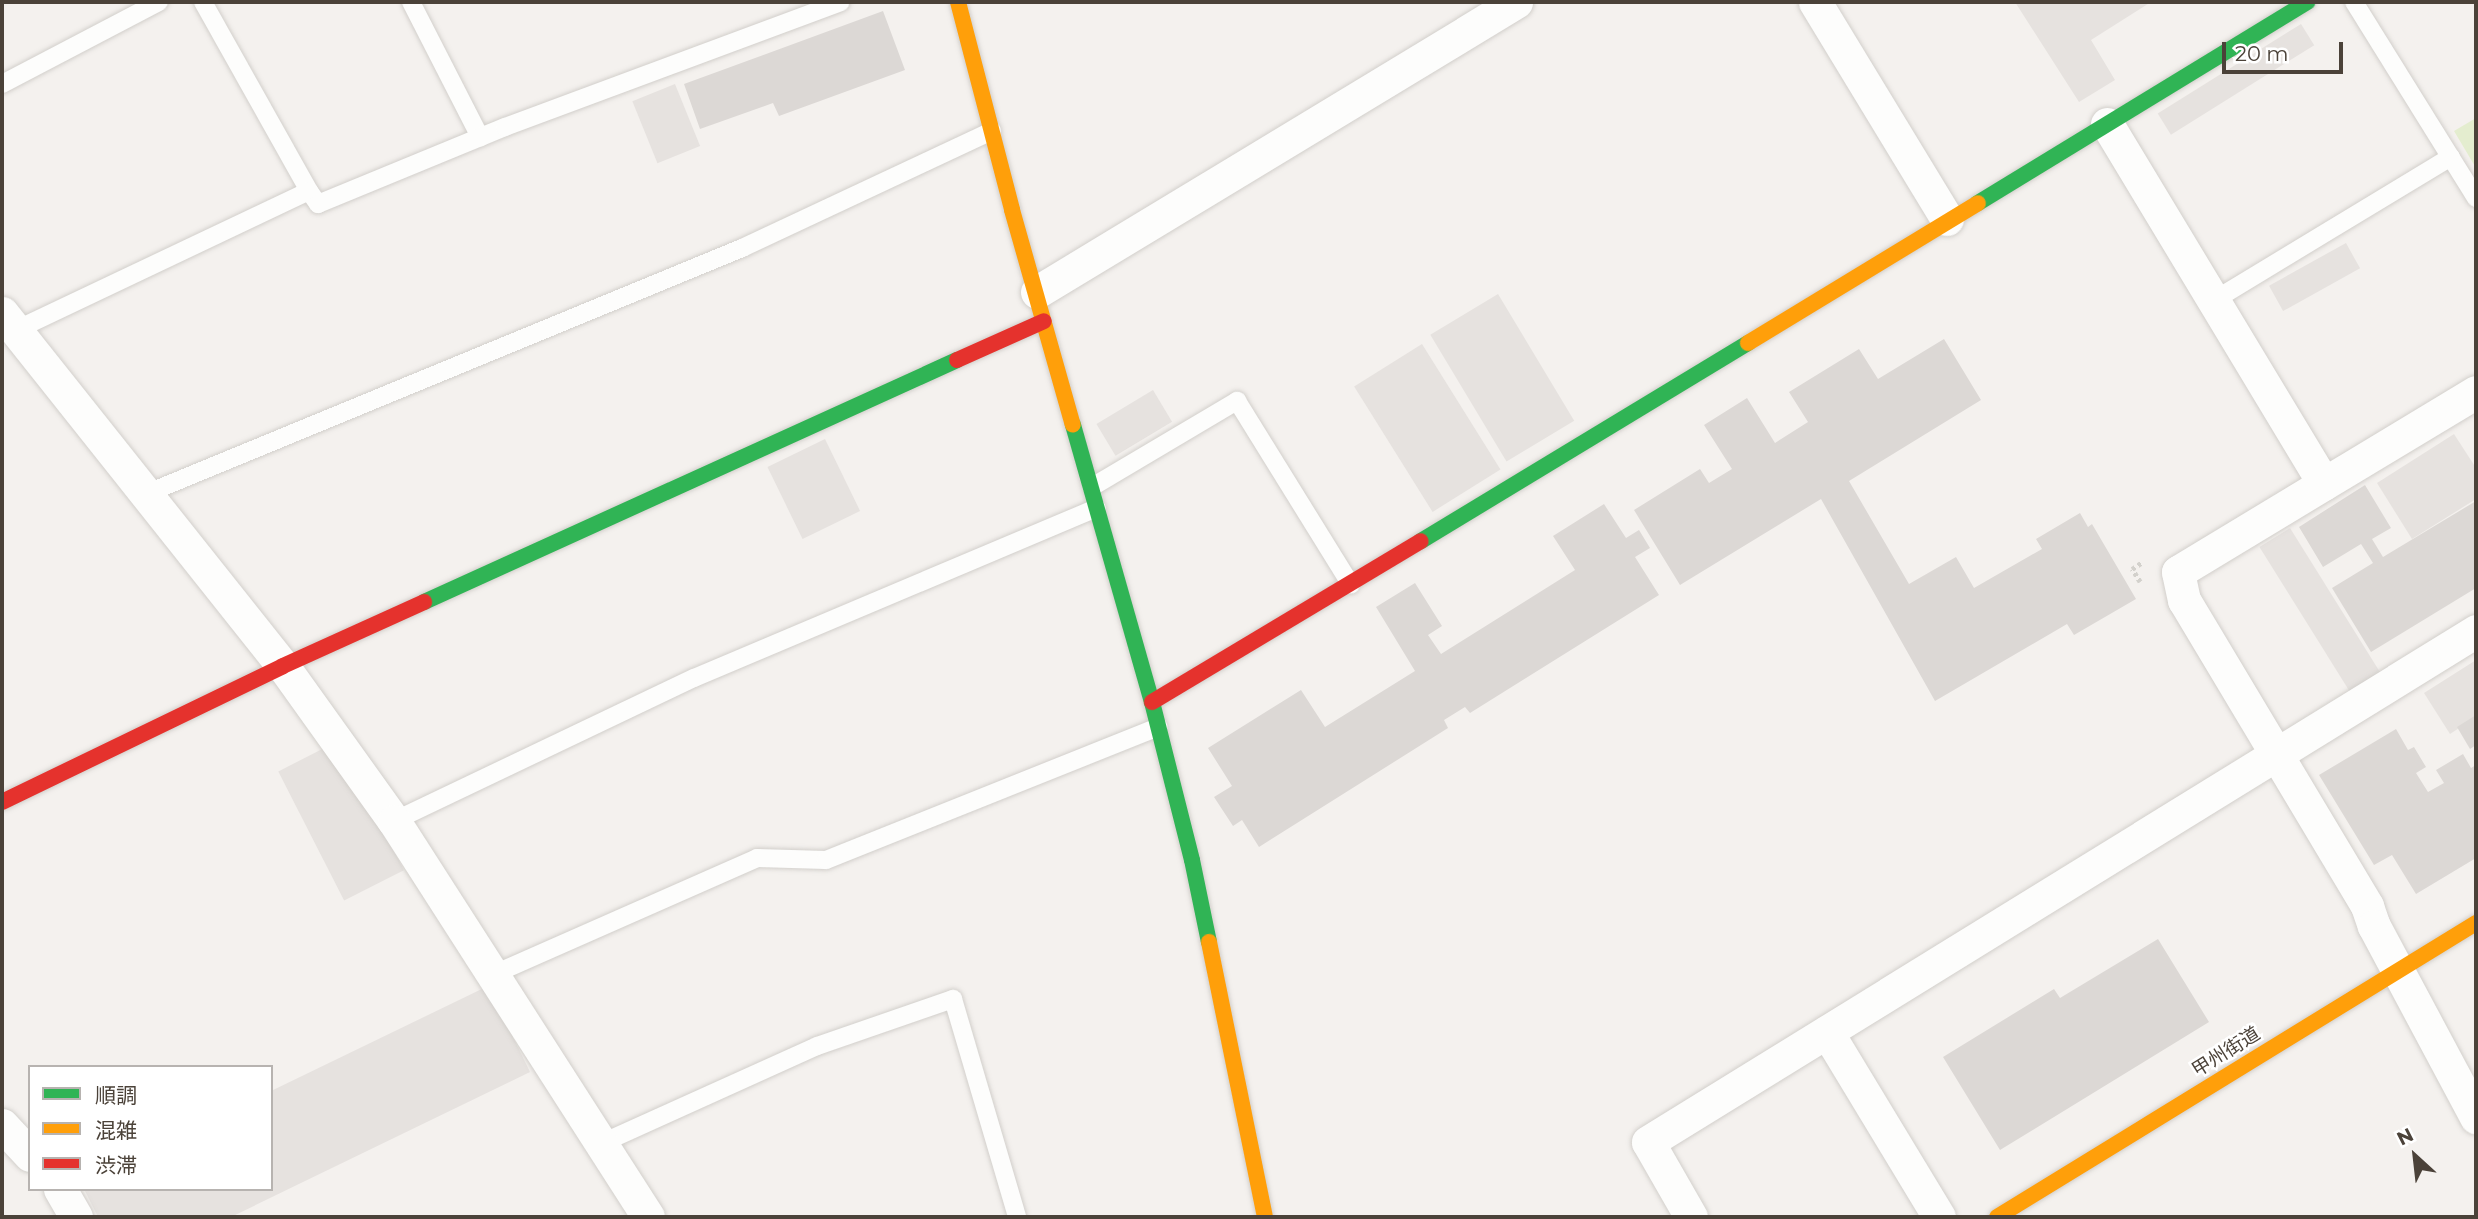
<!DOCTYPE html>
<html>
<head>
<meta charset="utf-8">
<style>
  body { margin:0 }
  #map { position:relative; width:2478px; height:1219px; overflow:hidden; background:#f4f1ee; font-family:Montserrat,"Noto Sans JP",sans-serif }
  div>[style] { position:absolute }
  .green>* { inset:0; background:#e4edcf }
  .parking>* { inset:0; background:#e6e2df; transform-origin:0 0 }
  .building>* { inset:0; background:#dcd8d5 }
  .path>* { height:4.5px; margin-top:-2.25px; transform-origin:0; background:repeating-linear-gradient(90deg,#d3d1cc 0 3.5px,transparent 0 7px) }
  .roads { filter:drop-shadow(0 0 2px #d2cfcb) drop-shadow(0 0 2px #d2cfcb) }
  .lane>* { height:18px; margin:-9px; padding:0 9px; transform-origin:9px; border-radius:9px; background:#fdfdfc }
  .street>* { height:33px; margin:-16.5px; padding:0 16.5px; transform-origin:16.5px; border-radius:16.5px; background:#fdfdfc }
  .fast>* { height:16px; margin:-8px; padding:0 8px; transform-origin:8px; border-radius:8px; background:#30b455 }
  .slow>* { height:16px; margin:-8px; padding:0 8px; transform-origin:8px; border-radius:8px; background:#ff9f0a }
  .jam>* { height:16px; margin:-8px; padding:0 8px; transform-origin:8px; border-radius:8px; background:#e5322d }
  span { translate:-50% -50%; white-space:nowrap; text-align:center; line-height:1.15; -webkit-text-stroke:5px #fff; paint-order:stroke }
  .street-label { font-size:19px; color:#4b4239 }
  .frame { position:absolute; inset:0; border:4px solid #4b4239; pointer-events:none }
  .legend { position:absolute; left:28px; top:1065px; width:245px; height:126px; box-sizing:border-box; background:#fff; border:2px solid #b7b3b0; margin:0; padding:9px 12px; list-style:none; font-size:21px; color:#4b4239 }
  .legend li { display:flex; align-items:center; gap:14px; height:35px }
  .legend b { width:35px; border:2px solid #b7b3b0 }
  .north { position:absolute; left:2380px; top:1121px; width:70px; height:70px; -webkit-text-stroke:5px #fff; paint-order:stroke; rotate:333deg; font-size:19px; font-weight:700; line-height:28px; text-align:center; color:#4b4239 }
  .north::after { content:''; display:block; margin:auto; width:24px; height:32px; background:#4b4239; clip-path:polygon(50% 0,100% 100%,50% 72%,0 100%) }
  .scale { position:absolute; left:2222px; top:42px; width:121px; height:32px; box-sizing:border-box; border:4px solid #4b4239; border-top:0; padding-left:9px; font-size:21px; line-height:24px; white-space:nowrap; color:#4b4239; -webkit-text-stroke:5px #fff; paint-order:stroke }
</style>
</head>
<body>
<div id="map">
  <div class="green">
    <div style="clip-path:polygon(2476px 118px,2476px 168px,2454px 131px)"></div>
  </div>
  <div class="parking">
    <div style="clip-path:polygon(2015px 2px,2151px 2px,2091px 40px,2115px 80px,2079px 102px)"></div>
    <div style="left:2301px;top:24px;width:25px;height:169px;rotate:58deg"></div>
    <div style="left:675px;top:84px;width:67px;height:46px;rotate:68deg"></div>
    <div style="left:2346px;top:243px;width:29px;height:88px;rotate:61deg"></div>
    <div style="left:1498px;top:294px;width:148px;height:79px;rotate:59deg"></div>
    <div style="left:1422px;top:344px;width:148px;height:80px;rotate:58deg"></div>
    <div style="left:1153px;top:390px;width:37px;height:66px;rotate:59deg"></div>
    <div style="clip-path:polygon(2454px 434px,2476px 468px,2476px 499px,2412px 539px,2377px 483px)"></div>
    <div style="left:825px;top:439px;width:80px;height:64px;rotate:64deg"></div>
    <div style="left:2290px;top:528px;width:170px;height:36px;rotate:58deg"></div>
    <div style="clip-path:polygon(2476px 660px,2476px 717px,2450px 734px,2424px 693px)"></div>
    <div style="left:338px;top:741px;width:145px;height:67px;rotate:63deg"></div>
    <div style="clip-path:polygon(488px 986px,530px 1072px,231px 1217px,98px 1217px,84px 1189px,271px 1189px,271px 1091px)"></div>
  </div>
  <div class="building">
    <div style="clip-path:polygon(883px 11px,905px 70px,779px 116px,773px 103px,700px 129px,684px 84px)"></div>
    <div style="clip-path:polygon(1944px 339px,1981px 400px,1849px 481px,1909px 584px,1956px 557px,1974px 588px,2042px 549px,2036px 539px,2080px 513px,2088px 527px,2092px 524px,2136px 599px,2074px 635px,2067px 624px,1935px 701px,1821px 499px,1680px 585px,1634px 510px,1700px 469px,1709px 483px,1732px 469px,1704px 425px,1747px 398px,1775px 443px,1808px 422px,1789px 392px,1859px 349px,1878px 379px)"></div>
    <div style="clip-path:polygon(2365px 485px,2391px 528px,2372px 539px,2383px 557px,2476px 501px,2476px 588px,2371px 652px,2332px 588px,2373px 563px,2361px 544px,2323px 567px,2299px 527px)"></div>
    <div style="clip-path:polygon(1604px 504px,1626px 538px,1639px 530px,1650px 548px,1635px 557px,1659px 595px,1470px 713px,1465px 707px,1444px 720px,1448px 728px,1259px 847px,1242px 820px,1233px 826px,1214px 797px,1232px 786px,1208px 748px,1301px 690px,1325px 727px,1415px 671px,1376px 607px,1415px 583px,1442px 626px,1428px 635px,1441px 654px,1575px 570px,1553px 536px)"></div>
    <div style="clip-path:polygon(2476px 715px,2476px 745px,2470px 749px,2457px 727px)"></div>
    <div style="clip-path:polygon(2396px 729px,2408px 750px,2414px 747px,2426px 767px,2416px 773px,2428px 792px,2444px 783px,2436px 770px,2463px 754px,2471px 768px,2476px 765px,2476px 858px,2416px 894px,2392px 855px,2374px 865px,2319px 775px)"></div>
    <div style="clip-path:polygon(2158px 939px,2209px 1022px,2000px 1150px,1943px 1057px,2054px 989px,2060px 998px)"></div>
  </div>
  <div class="path">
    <div style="left:2140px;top:582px;width:15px;rotate:-122deg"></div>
    <div style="left:2132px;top:569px;width:11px;rotate:-34deg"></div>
  </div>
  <div class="roads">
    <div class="lane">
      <div style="left:203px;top:2px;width:217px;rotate:60.7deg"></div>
      <div style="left:411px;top:2px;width:152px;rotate:62.9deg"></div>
      <div style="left:2354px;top:2px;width:231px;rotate:58.1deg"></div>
      <div style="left:2px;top:84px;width:177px;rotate:-27.6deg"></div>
      <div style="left:2213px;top:301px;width:278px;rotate:-31.2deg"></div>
      <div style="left:16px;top:330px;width:324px;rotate:-25.4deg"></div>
      <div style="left:309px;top:191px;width:16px;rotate:55deg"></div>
      <div style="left:318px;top:204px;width:202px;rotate:-22.4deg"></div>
      <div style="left:505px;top:127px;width:358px;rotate:-20.4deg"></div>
      <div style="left:1092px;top:487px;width:169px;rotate:-30.7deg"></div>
      <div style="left:1237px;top:401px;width:216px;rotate:58.2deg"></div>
      <div style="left:148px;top:493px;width:643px;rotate:-22.41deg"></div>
      <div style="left:742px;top:248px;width:276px;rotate:-25.1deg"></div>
      <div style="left:394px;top:821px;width:332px;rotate:-25.5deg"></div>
      <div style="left:694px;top:678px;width:437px;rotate:-22.9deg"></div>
      <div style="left:492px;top:975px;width:290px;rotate:-23.8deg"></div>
      <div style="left:757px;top:858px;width:69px;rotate:1.7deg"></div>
      <div style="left:826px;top:860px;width:358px;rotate:-21.8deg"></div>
      <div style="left:600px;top:1144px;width:238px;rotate:-24.3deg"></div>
      <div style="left:817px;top:1046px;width:144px;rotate:-19.1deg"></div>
      <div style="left:953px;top:999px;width:227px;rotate:73.6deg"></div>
    </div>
    <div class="street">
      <div style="left:1815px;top:2px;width:254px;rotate:58.7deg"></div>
      <div style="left:2107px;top:124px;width:420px;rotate:58.9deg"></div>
      <div style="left:1037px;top:292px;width:560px;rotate:-31.19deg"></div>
      <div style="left:2px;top:313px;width:451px;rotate:51.5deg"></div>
      <div style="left:283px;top:666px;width:191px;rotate:54.4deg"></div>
      <div style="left:394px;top:821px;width:470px;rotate:57.3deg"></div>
      <div style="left:2476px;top:392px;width:348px;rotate:148.9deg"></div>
      <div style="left:2178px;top:572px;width:29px;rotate:78deg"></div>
      <div style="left:2184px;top:600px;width:357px;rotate:59.1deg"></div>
      <div style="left:2367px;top:906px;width:21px;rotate:71deg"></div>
      <div style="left:2374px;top:926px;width:217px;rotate:61.9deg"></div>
      <div style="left:1827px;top:1032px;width:216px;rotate:58.8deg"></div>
      <div style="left:2px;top:1125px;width:41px;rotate:47deg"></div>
      <div style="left:60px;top:1189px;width:32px;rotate:60deg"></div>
      <div style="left:1691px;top:1217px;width:86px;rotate:-119.8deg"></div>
      <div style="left:1648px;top:1142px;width:973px;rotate:-31.68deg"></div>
    </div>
    <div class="fast">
      <div style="left:1978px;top:203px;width:386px;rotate:-31.4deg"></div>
      <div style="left:1073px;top:425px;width:288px;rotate:74.1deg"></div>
      <div style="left:1152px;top:702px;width:163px;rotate:75.8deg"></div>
      <div style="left:1192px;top:860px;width:84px;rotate:78.3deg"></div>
      <div style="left:1421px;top:541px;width:382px;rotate:-31.2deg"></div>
      <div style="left:424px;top:602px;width:585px;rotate:-24.42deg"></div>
    </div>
    <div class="slow">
      <div style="left:958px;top:2px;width:215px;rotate:75.4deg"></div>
      <div style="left:1012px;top:210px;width:223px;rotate:74.2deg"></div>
      <div style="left:1748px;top:343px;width:269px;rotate:-31.3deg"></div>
      <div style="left:1209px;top:942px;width:281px;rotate:78.5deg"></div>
      <div style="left:1997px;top:1217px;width:562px;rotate:-31.54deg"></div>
    </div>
    <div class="jam">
      <div style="left:957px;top:360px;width:95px;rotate:-24.1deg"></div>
      <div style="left:1152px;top:702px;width:313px;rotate:-30.9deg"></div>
      <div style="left:2px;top:802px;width:312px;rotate:-25.8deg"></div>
      <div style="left:283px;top:666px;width:155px;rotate:-24.4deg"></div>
    </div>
  </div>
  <div class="street-label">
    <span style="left:2226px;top:1052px;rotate:-32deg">甲州街道</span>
  </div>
  <div class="frame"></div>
  <ul class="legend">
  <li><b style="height:9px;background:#30b455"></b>順調</li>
  <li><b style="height:9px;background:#ff9f0a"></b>混雑</li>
  <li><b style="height:9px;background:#e5322d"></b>渋滞</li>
  </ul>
  <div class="north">N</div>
  <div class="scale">20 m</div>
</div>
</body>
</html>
